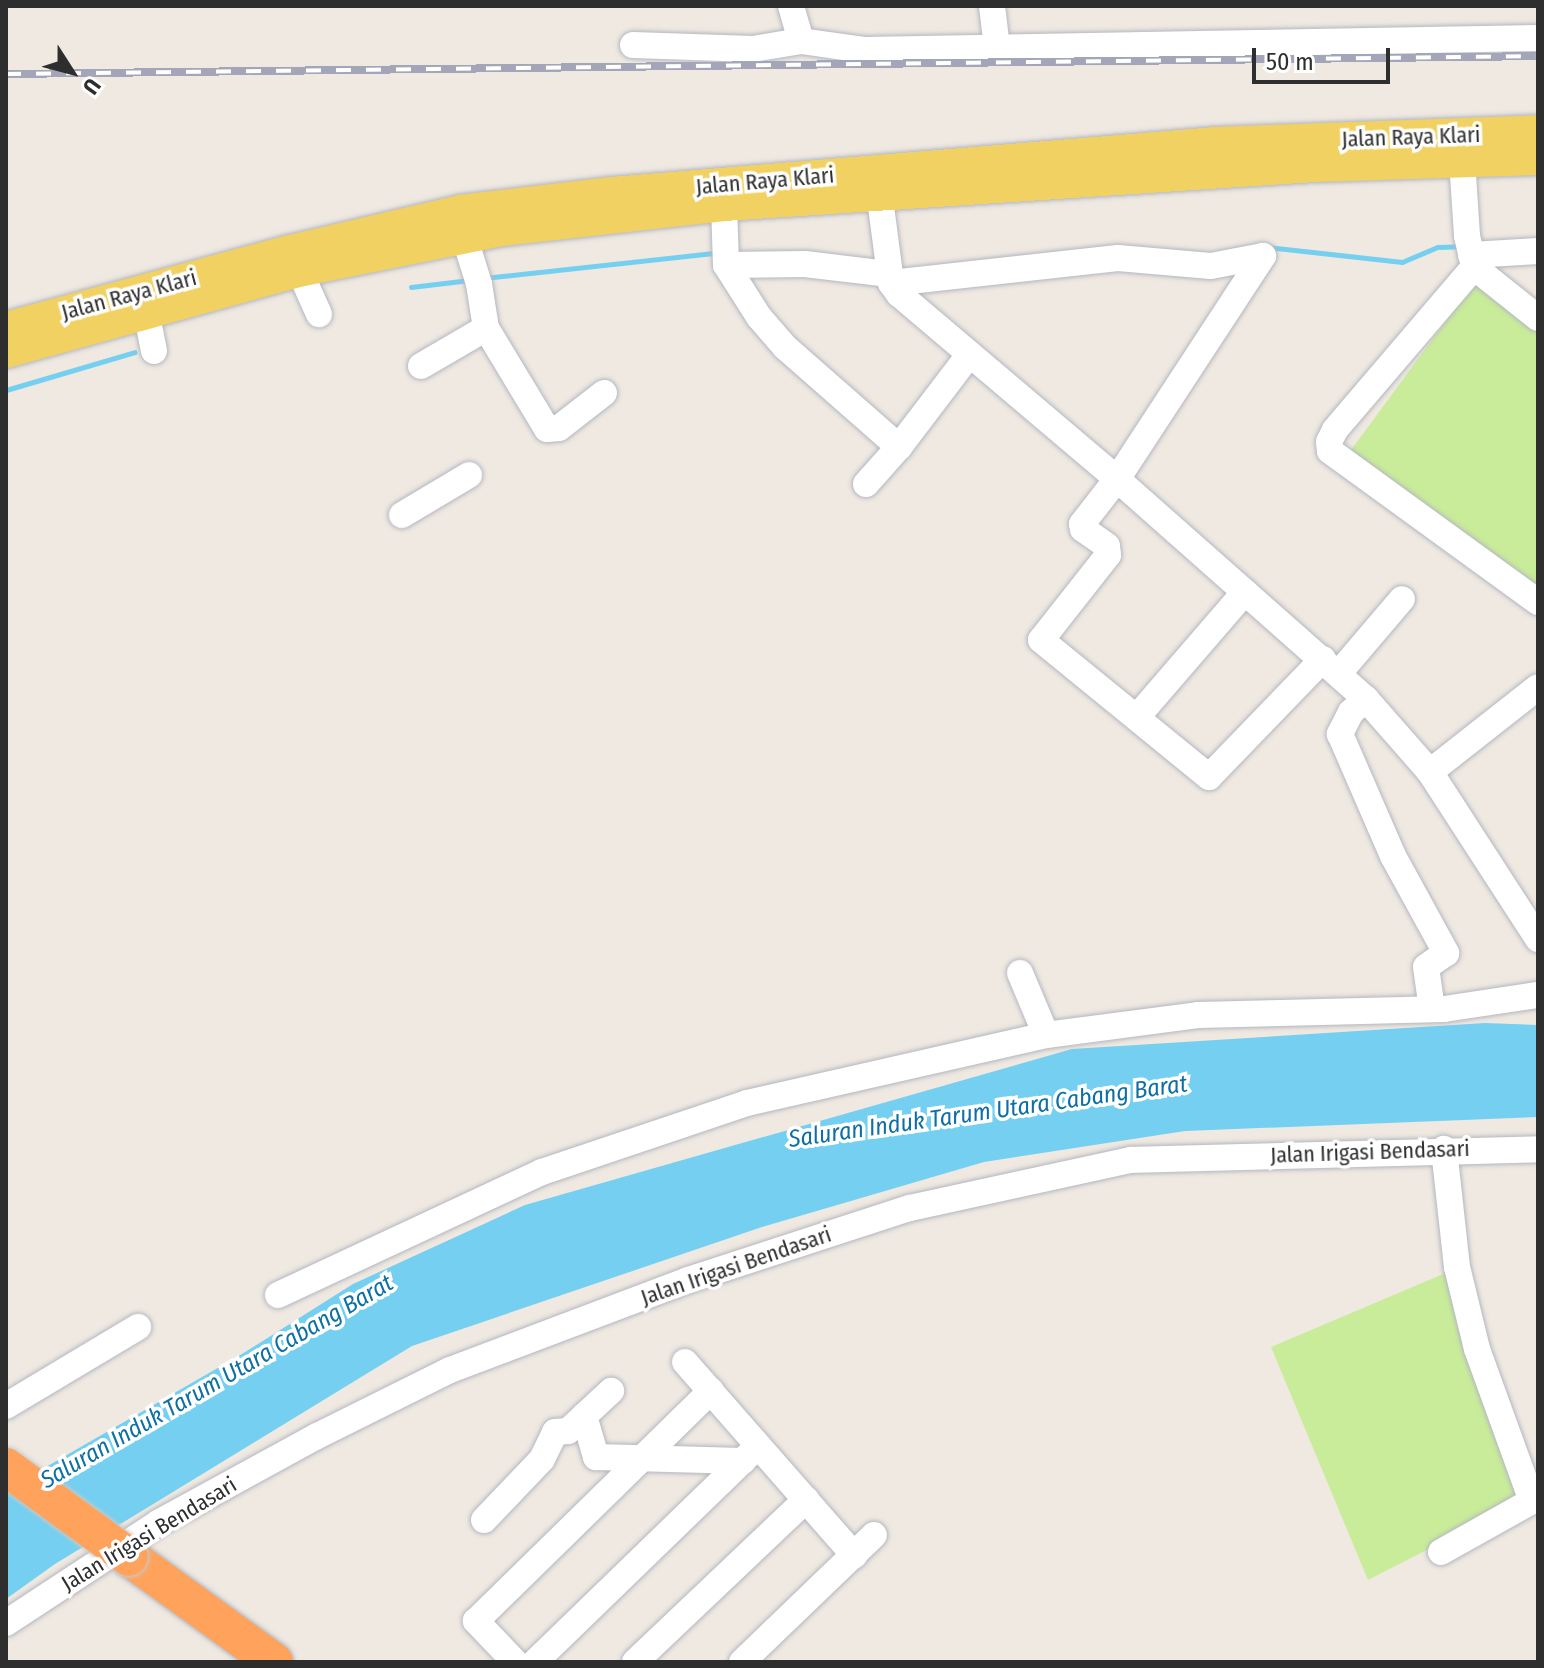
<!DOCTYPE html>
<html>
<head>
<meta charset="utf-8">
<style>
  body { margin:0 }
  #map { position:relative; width:1544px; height:1668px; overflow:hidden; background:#efe9e1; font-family:"Fira Sans Condensed",sans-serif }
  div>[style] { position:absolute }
  .pitch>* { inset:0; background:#c9ec9a }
  .water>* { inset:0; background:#75cff0 }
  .stream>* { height:5px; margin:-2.5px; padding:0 2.5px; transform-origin:2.5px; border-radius:2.5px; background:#75cff0 }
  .roads { filter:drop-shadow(0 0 2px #b4b7c1) drop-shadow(0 0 2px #b4b7c1) }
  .minor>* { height:26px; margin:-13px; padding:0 13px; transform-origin:13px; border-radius:13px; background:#fff }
  .major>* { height:32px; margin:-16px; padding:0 16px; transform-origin:16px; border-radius:16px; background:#f2d163 }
  .highway>* { height:38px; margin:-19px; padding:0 19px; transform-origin:19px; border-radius:19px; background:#ffa35c }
  .rail>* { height:8px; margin-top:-4px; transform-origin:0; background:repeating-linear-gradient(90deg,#fff 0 15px,#a3a6b8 0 30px); box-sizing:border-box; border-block:2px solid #a3a6b8 }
  .bridges { filter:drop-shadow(0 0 2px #c9c9c9) drop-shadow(0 0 2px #c9c9c9) }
  .highway-bridge>* { height:38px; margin:-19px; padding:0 19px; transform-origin:19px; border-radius:19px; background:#ffa35c }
  span { translate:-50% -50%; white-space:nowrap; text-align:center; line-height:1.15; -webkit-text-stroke:7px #fff; paint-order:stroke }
  .street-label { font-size:22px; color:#2e2e2e }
  .water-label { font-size:24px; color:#0d6fa3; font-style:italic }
  .frame { position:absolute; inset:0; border:8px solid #2e2e2e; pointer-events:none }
  .north { position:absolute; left:32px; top:32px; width:80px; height:80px; -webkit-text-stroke:6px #fff; paint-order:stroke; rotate:126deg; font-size:22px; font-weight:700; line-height:32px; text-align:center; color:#2e2e2e }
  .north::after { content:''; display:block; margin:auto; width:28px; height:36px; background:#2e2e2e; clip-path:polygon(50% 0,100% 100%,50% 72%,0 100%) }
  .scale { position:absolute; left:1252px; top:48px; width:138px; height:36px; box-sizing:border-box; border:4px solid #2e2e2e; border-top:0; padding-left:10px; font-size:24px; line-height:28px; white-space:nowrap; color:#2e2e2e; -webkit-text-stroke:6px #fff; paint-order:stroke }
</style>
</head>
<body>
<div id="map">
  <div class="pitch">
    <div style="clip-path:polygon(1477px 279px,1538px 325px,1538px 591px,1348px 454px)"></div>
    <div style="clip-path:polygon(1455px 1269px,1530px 1497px,1368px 1580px,1271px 1347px)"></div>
  </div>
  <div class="water">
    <div style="clip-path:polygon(1485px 1023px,1538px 1025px,1538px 1117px,1185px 1131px,984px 1162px,759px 1228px,412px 1346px,55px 1564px,6px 1599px,6px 1490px,242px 1354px,353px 1284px,525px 1205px,1072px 1049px)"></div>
  </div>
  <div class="stream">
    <div style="left:1267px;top:247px;width:136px;rotate:6.3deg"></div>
    <div style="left:1402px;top:262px;width:39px;rotate:-23deg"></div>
    <div style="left:1438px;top:247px;width:23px;rotate:-2deg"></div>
    <div style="left:484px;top:278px;width:233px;rotate:-6.2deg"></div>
    <div style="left:411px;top:287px;width:59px;rotate:-6.8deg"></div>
    <div style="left:6px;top:390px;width:134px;rotate:-16.4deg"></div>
  </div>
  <div class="roads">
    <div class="minor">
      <div style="left:791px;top:6px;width:36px;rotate:74deg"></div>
      <div style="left:801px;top:41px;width:65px;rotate:8deg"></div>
      <div style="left:865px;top:50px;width:673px;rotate:-1.02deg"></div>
      <div style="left:992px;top:6px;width:42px;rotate:83.2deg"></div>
      <div style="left:633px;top:45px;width:120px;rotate:1.9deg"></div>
      <div style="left:753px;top:49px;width:49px;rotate:-9.5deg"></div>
      <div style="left:1462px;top:160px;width:76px;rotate:86.2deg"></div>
      <div style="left:1467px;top:236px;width:32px;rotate:77deg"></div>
      <div style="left:1474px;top:267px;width:82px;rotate:38.6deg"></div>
      <div style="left:877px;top:176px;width:108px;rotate:82.5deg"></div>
      <div style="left:891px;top:283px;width:14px;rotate:54deg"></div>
      <div style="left:899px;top:294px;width:286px;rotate:40.3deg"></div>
      <div style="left:1117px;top:479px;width:332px;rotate:41.5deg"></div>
      <div style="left:1366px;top:699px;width:97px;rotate:48.8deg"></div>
      <div style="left:1430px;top:772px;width:199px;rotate:57.1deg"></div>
      <div style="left:724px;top:205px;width:60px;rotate:88.1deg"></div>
      <div style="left:726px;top:265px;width:62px;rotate:57.6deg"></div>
      <div style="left:759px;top:317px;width:40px;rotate:49deg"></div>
      <div style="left:785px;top:347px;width:152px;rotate:41.3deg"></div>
      <div style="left:464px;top:236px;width:50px;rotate:72.6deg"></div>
      <div style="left:479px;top:284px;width:45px;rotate:81deg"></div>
      <div style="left:486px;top:328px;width:118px;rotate:58.9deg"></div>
      <div style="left:547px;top:429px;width:12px;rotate:-5deg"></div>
      <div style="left:559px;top:428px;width:57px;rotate:-37.9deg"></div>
      <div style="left:292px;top:254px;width:66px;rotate:65.8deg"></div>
      <div style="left:1471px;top:255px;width:67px;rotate:-3.4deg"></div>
      <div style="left:726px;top:265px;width:79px;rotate:-0.7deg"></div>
      <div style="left:805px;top:264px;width:85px;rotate:6.8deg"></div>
      <div style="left:1474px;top:267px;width:214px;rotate:130.5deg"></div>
      <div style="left:1335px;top:430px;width:13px;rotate:117deg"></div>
      <div style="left:1329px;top:442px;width:9px;rotate:84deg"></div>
      <div style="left:1330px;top:451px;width:257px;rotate:36deg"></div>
      <div style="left:891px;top:283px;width:228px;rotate:-6.3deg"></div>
      <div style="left:1118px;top:258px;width:93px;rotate:4.9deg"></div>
      <div style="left:1211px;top:266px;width:53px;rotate:-10.9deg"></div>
      <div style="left:1263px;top:256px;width:267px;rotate:123.2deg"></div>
      <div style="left:1117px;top:479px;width:57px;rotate:127.9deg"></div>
      <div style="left:1082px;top:524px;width:5px;rotate:79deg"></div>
      <div style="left:1083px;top:529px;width:29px;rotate:35deg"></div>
      <div style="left:1107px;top:546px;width:9px;rotate:84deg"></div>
      <div style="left:1108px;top:555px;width:108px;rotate:128.2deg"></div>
      <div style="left:1041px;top:640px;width:217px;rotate:39.2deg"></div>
      <div style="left:1209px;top:777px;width:164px;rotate:-46deg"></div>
      <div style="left:143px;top:296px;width:56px;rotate:78.7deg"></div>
      <div style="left:421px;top:366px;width:75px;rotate:-30.3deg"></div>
      <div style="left:866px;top:484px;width:50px;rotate:-48.3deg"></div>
      <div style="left:899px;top:447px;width:116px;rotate:-52.7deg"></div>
      <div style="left:402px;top:515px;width:78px;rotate:-30.8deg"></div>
      <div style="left:1339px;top:673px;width:97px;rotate:-49.6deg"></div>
      <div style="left:1366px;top:699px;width:20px;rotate:139deg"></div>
      <div style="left:1351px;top:712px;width:25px;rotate:117deg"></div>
      <div style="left:1340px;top:734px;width:133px;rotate:66.5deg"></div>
      <div style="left:1393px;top:856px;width:111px;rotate:61.3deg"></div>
      <div style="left:1446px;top:953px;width:24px;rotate:145deg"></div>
      <div style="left:1426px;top:967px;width:42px;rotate:81.9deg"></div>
      <div style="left:1137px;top:717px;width:165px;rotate:-49.2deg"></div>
      <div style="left:1430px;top:772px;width:137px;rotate:-38.2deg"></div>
      <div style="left:1020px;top:973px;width:67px;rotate:67.2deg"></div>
      <div style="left:278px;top:1295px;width:291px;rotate:-25deg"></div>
      <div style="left:542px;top:1172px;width:216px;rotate:-18.6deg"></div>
      <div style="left:747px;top:1103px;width:307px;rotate:-12.8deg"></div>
      <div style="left:1046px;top:1035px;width:153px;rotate:-7.5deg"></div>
      <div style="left:1198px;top:1015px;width:246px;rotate:-1.4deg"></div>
      <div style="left:1444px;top:1009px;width:95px;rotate:-8.5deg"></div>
      <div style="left:685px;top:1362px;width:257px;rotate:48.8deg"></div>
      <div style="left:6px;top:1406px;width:154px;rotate:-30.9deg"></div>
      <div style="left:584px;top:1416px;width:43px;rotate:73.7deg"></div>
      <div style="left:596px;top:1457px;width:147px;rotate:1.6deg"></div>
      <div style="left:484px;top:1520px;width:84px;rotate:-46.4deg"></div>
      <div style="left:542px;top:1459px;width:30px;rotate:-64deg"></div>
      <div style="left:555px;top:1432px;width:13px;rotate:-4deg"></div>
      <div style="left:568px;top:1431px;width:59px;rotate:-42.9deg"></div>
      <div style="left:1441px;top:1552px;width:104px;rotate:-29.3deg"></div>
      <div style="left:1532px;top:1501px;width:162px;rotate:-109.9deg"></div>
      <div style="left:1477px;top:1349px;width:84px;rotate:-103.7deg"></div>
      <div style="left:1457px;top:1267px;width:119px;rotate:-96.3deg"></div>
      <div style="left:6px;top:1623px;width:182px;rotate:-33.3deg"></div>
      <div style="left:158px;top:1523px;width:181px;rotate:-28.7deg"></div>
      <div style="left:317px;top:1436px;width:148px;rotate:-26.4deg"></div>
      <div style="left:450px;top:1370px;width:254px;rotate:-20.7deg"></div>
      <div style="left:688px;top:1280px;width:233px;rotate:-18deg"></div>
      <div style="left:910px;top:1208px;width:226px;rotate:-12.3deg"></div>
      <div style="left:1131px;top:1160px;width:407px;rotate:-1.5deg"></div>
      <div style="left:515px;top:1662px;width:57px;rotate:-133.6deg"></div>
      <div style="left:476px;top:1621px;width:329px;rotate:-44.4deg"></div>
      <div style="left:535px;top:1662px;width:310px;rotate:-44.1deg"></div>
      <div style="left:635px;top:1662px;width:236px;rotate:-43.5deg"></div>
      <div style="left:742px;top:1662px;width:183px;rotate:-43.9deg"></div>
    </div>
    <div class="major">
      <div style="left:6px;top:328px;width:294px;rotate:-15.2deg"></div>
      <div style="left:290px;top:251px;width:175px;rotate:-13.2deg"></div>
      <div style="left:460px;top:211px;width:153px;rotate:-6.8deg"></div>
      <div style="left:612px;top:193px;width:606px;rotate:-4.73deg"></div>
      <div style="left:1216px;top:143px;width:322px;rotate:-2.1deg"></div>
      <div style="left:6px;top:352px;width:304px;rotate:-15.5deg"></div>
      <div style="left:299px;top:271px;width:207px;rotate:-11.4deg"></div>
      <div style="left:502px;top:230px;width:223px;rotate:-6.4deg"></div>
      <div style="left:724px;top:205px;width:592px;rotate:-3.78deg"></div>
      <div style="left:1315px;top:166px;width:223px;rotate:-1.8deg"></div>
    </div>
    <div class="highway">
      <div style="left:129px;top:1557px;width:179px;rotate:35.9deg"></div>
    </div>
  </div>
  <div class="rail">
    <div style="left:6px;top:74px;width:1532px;rotate:-0.67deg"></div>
  </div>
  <div class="bridges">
    <div class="highway-bridge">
      <div style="left:6px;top:1467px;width:152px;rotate:36.2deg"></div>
    </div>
  </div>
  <div class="street-label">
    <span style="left:1411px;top:137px;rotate:-2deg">Jalan Raya Klari</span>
    <span style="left:765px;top:181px;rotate:-5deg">Jalan Raya Klari</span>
    <span style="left:129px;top:295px;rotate:-15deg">Jalan Raya Klari</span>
    <span style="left:1370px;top:1152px;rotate:-2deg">Jalan Irigasi Bendasari</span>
    <span style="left:736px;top:1266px;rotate:-19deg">Jalan Irigasi Bendasari</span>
    <span style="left:149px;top:1534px;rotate:-31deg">Jalan Irigasi Bendasari</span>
  </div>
  <div class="water-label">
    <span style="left:988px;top:1112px;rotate:-8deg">Saluran Induk Tarum Utara Cabang Barat</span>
    <span style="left:217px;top:1382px;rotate:-30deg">Saluran Induk Tarum Utara Cabang Barat</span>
  </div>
  <div class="frame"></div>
  <div class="north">U</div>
  <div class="scale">50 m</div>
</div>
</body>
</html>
